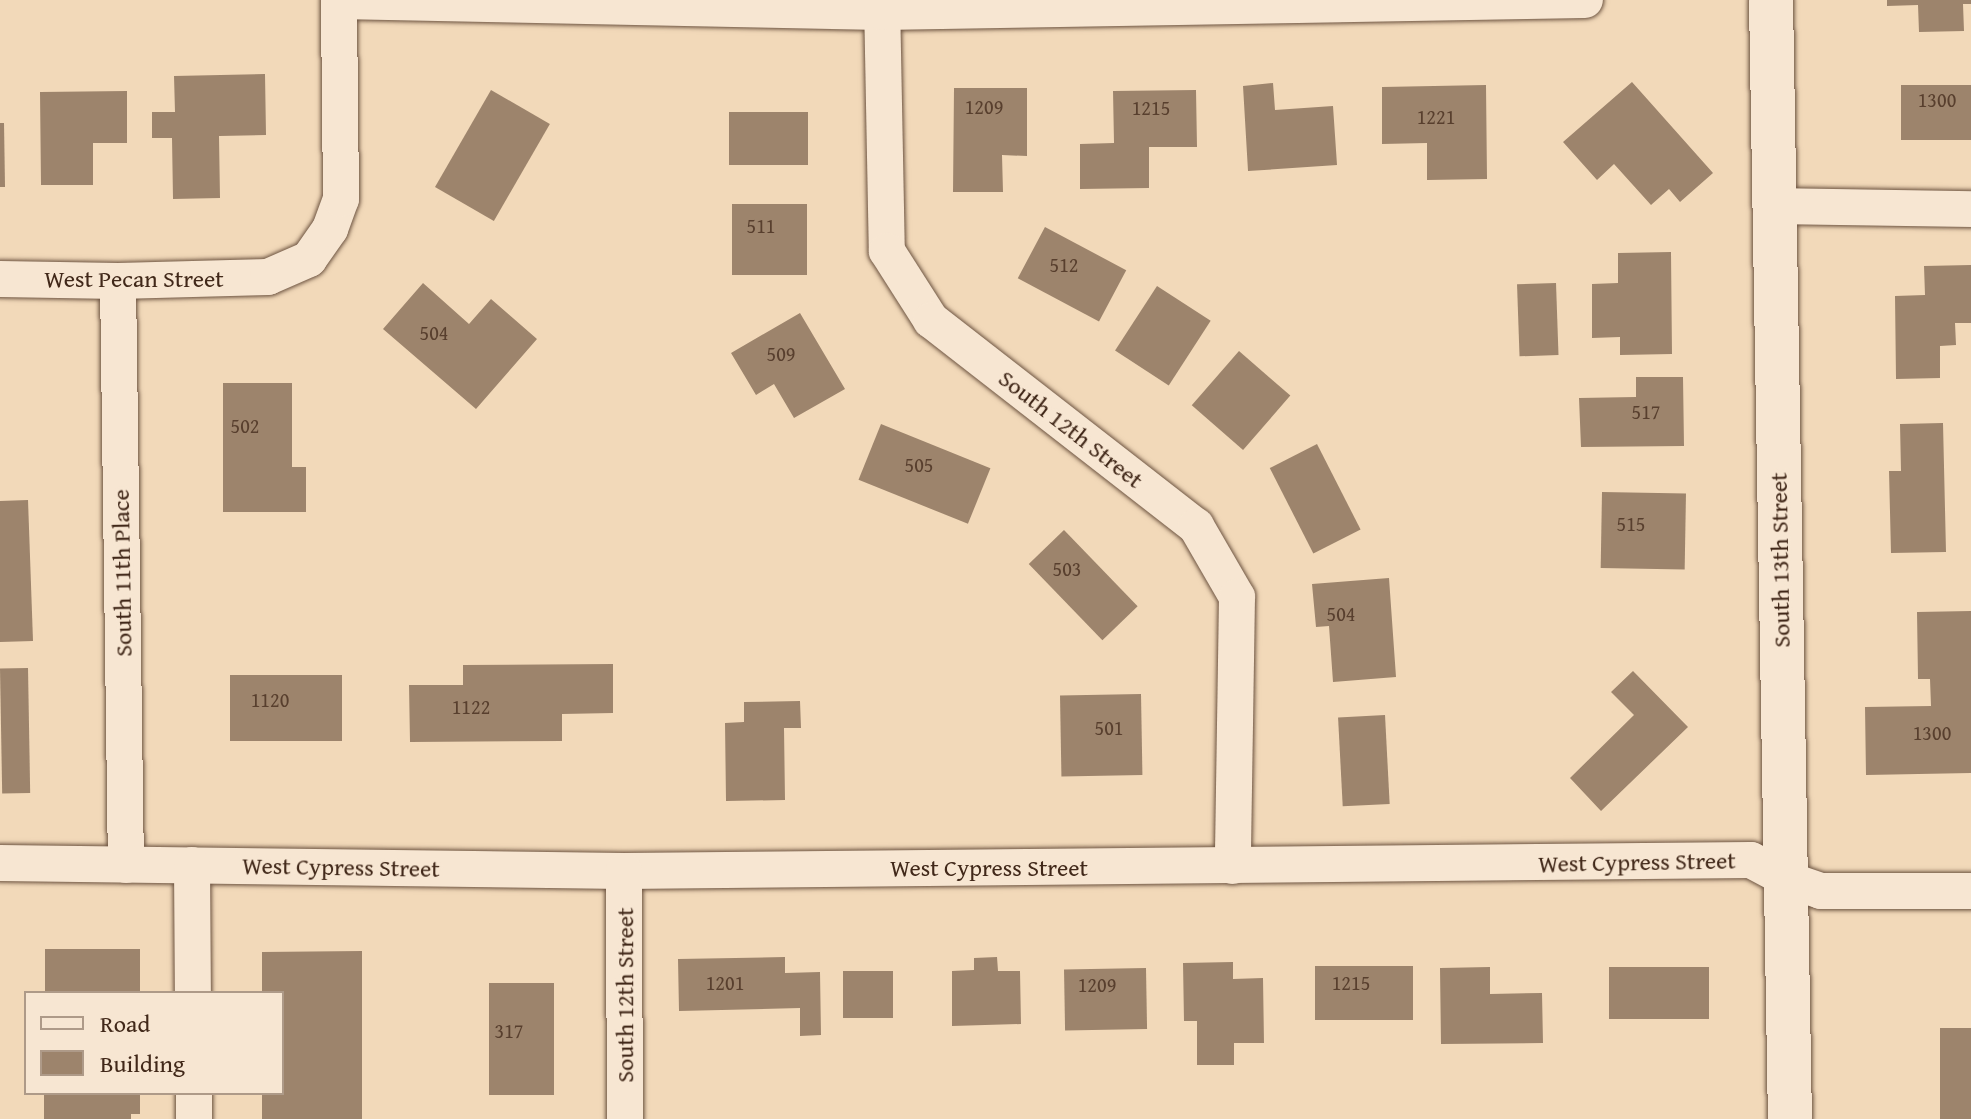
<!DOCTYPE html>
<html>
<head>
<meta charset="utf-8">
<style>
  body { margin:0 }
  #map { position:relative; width:1971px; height:1119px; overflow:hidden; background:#f2d9b9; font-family:"Gentium Book Plus",serif }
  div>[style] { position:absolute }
  .building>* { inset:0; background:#9d846c; transform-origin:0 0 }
  .roads { filter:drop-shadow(0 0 2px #6d5441) drop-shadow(0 0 2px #6d5441) }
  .street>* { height:36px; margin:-18px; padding:0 18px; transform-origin:18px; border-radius:18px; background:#f7e6d2 }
  .secondary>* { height:44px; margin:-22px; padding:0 22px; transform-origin:22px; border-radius:22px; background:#f7e6d2 }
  span { translate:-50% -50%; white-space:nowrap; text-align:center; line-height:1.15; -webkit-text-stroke:6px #f7e6d2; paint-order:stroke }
  .number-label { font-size:20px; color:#583f2e }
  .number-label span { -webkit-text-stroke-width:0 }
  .street-label { font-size:24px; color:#412819 }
  .legend { position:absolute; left:24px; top:991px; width:260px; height:104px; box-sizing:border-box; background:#f7e6d2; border:2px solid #ae9a88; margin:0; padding:10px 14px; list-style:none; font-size:24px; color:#412819 }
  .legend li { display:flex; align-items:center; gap:16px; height:40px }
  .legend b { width:40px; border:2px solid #ae9a88 }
</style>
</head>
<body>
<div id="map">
  <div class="building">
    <div style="clip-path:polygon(1887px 0,1971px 0,1971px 4px,1963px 4px,1964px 31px,1919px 32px,1918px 5px,1887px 6px)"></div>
    <div style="clip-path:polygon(265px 74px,266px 135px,219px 136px,220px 198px,173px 199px,172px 138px,152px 138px,152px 112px,175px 112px,174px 76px)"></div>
    <div style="clip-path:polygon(1632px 82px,1713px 173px,1680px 202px,1669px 189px,1651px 205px,1614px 164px,1597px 180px,1563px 142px)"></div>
    <div style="clip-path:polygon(1273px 83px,1275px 110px,1333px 106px,1337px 165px,1248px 171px,1243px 86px)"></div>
    <div style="clip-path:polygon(1486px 85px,1487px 179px,1427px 180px,1427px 143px,1382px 144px,1382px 87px)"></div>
    <div style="left:1971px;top:85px;width:55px;height:70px;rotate:90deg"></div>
    <div style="clip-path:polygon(954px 88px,1027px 88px,1027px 156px,1002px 155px,1003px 192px,953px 192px)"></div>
    <div style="left:491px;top:90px;width:68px;height:112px;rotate:30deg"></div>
    <div style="clip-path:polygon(1196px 90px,1197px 147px,1149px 147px,1149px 188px,1080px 189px,1080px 144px,1114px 143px,1113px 91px)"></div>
    <div style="clip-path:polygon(127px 91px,127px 143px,93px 143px,93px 185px,41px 185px,40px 92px)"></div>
    <div style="left:729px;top:112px;width:79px;height:53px"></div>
    <div style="clip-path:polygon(0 123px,4px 123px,5px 187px,0 187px)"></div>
    <div style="left:732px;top:204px;width:75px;height:71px"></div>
    <div style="left:1045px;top:227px;width:92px;height:58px;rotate:28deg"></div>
    <div style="clip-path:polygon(1671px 252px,1672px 354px,1620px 355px,1620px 337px,1592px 338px,1592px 284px,1618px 283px,1618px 253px)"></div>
    <div style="clip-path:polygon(1971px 265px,1971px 323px,1955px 323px,1956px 345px,1940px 346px,1940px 378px,1896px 379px,1895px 296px,1925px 295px,1924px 266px)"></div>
    <div style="clip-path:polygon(423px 283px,469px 324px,491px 299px,537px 339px,476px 409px,383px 329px)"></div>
    <div style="left:1556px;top:283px;width:72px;height:39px;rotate:88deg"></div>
    <div style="left:1157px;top:286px;width:64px;height:77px;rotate:33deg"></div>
    <div style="clip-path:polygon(800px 313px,845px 389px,794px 418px,774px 384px,756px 395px,731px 353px)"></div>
    <div style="left:1239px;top:351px;width:68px;height:72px;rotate:41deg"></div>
    <div style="clip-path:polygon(1636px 377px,1683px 377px,1684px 446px,1581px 447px,1579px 398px,1636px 397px)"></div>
    <div style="clip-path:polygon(223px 383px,292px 383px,292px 467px,306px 467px,306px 512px,223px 512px)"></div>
    <div style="clip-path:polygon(1943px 423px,1946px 552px,1891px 553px,1889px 471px,1901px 471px,1900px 424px)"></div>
    <div style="left:881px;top:424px;width:118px;height:60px;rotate:22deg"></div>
    <div style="left:1317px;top:444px;width:96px;height:53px;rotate:63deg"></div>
    <div style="left:1602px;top:492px;width:84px;height:76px;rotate:1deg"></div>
    <div style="clip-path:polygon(28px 500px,33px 641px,0 642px,0 501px)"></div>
    <div style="left:1064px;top:530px;width:106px;height:49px;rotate:46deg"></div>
    <div style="clip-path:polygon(1389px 578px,1396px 677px,1333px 682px,1329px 626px,1316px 627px,1312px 584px)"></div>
    <div style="clip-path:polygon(1971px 611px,1971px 773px,1866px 775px,1865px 707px,1931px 706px,1930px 679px,1918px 679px,1917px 612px)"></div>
    <div style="clip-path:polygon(613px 664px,613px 713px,562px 714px,562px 741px,410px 742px,409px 685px,463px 685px,463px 665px)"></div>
    <div style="left:28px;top:668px;width:125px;height:28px;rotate:89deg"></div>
    <div style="clip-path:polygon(1633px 671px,1688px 727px,1601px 811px,1570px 778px,1634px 715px,1611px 692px)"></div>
    <div style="left:230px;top:675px;width:112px;height:66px"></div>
    <div style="left:1141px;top:694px;width:81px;height:81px;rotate:89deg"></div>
    <div style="clip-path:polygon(800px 701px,801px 728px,784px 728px,785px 800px,726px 801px,725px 723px,744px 722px,744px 702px)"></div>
    <div style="left:1385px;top:715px;width:89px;height:47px;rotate:87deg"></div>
    <div style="left:45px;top:949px;width:95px;height:44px"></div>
    <div style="clip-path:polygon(362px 951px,362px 1119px,262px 1119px,262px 1093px,282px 1093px,282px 993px,262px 993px,262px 952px)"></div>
    <div style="clip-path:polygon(785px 957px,785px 973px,820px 972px,821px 1035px,800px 1036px,800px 1008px,679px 1011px,678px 959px)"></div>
    <div style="clip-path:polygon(997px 957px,998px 971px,1020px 971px,1021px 1024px,952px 1026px,952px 971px,974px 970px,974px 958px)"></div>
    <div style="clip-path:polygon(1233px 962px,1233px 979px,1263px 978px,1264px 1043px,1234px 1043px,1234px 1065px,1197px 1065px,1197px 1021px,1184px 1021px,1183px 963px)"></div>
    <div style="left:1315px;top:966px;width:98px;height:54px"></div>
    <div style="clip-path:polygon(1490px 967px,1490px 994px,1542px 993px,1543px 1043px,1441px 1044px,1440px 968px)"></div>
    <div style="left:1709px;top:967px;width:52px;height:100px;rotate:90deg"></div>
    <div style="left:1146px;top:968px;width:61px;height:82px;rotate:89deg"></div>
    <div style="left:843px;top:971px;width:50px;height:47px"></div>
    <div style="left:489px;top:983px;width:65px;height:112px"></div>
    <div style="left:1940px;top:1028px;width:31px;height:91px"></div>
    <div style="clip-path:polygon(44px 1093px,140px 1093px,140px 1114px,131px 1114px,131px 1119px,44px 1119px)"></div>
  </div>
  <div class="roads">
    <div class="street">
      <div style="left:882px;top:0;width:251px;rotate:88.9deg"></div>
      <div style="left:887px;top:251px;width:82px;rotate:57.5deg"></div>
      <div style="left:931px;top:320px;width:336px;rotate:37.9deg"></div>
      <div style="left:1196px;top:526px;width:82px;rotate:60deg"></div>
      <div style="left:1237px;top:597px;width:269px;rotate:90.9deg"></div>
      <div style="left:339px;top:1px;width:543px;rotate:1.16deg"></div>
      <div style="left:882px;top:12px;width:703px;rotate:-0.98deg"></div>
      <div style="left:1774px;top:206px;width:197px;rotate:0.9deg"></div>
      <div style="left:0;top:279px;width:118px;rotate:1deg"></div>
      <div style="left:118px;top:281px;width:150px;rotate:-1.5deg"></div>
      <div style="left:268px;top:277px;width:45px;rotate:-23.7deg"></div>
      <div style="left:309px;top:259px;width:37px;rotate:-55deg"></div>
      <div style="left:330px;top:229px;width:32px;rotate:-70deg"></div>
      <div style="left:341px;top:199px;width:199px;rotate:-90.6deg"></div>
      <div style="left:118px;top:281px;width:584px;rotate:89.22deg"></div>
      <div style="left:0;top:863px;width:624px;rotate:0.73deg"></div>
      <div style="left:624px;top:871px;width:1127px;rotate:-0.56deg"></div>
      <div style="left:1751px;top:860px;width:40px;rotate:28deg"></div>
      <div style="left:1786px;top:879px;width:37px;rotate:19deg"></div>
      <div style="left:1821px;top:891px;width:150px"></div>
      <div style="left:192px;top:865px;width:128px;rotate:89.6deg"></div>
      <div style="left:624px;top:871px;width:248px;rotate:89.8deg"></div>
      <div style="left:194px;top:1093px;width:26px;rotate:90deg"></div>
    </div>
    <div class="secondary">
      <div style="left:1771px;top:0;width:1119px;rotate:89.03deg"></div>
    </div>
  </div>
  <div class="number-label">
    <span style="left:1937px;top:99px">1300</span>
    <span style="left:984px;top:106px">1209</span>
    <span style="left:1151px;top:107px">1215</span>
    <span style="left:1436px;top:116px">1221</span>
    <span style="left:761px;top:225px">511</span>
    <span style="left:1064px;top:264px">512</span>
    <span style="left:434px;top:332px">504</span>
    <span style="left:781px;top:353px">509</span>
    <span style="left:1646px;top:411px">517</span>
    <span style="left:245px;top:425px">502</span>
    <span style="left:919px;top:464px">505</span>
    <span style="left:1631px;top:523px">515</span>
    <span style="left:1067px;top:568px">503</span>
    <span style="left:1341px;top:613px">504</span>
    <span style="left:270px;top:699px">1120</span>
    <span style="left:471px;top:706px">1122</span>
    <span style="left:1109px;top:727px">501</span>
    <span style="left:1932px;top:732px">1300</span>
    <span style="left:725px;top:982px">1201</span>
    <span style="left:1351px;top:982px">1215</span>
    <span style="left:1097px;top:984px">1209</span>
    <span style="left:509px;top:1030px">317</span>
  </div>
  <div class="street-label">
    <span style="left:134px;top:279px">West Pecan Street</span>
    <span style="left:1071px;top:429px;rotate:38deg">South 12th Street</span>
    <span style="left:1780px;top:560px;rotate:-91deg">South 13th Street</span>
    <span style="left:122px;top:573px;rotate:-91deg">South 11th Place</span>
    <span style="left:1637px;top:862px;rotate:-1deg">West Cypress Street</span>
    <span style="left:341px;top:867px;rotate:1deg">West Cypress Street</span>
    <span style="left:989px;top:868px">West Cypress Street</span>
    <span style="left:625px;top:995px;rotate:-90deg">South 12th Street</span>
  </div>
  <ul class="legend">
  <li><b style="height:10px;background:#f7e6d2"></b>Road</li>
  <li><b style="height:22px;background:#9d846c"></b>Building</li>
  </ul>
</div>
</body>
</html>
